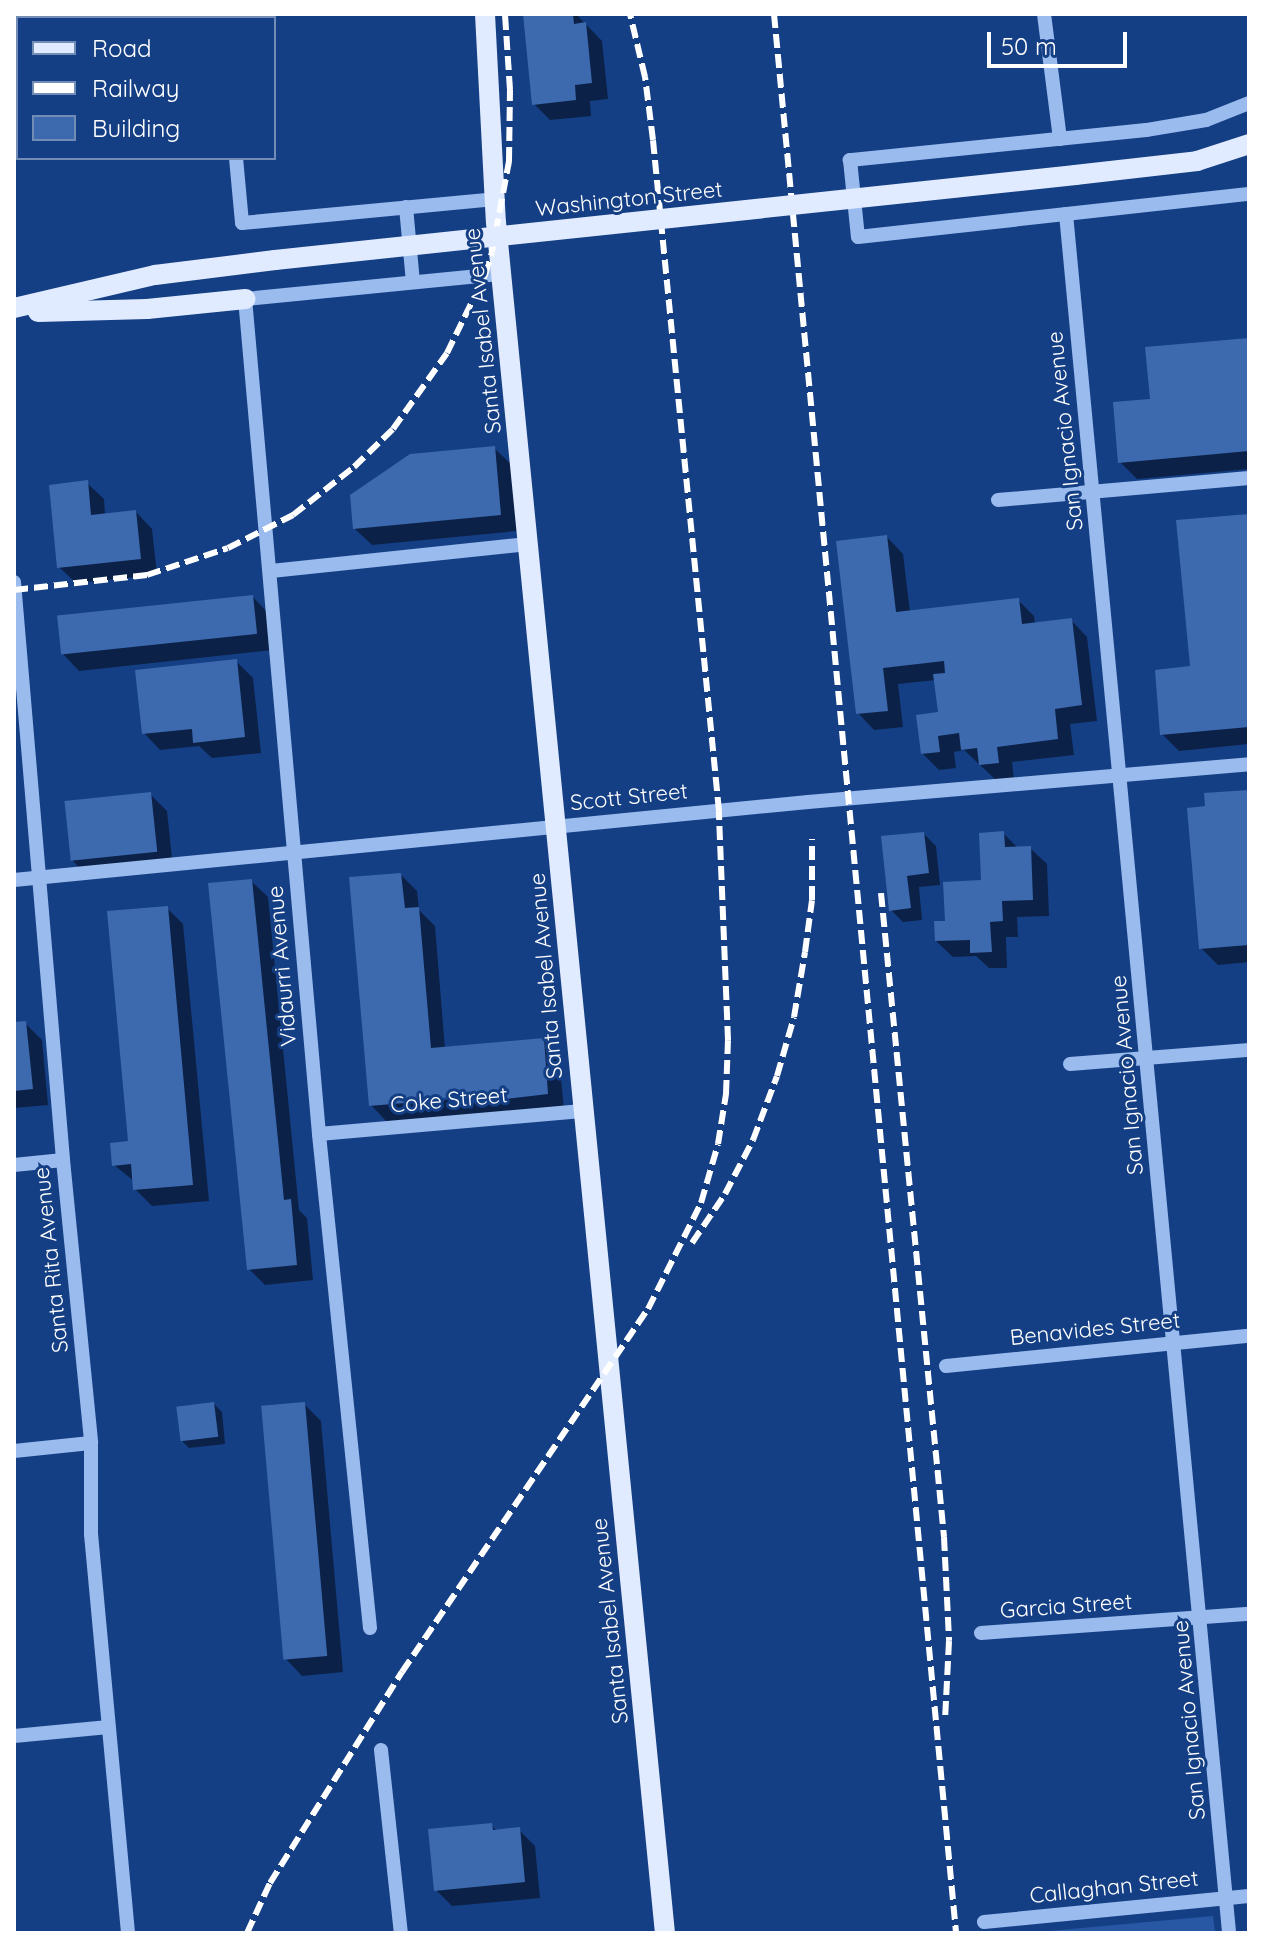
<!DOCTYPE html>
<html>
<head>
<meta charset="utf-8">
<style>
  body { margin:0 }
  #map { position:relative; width:1263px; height:1947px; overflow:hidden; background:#153f85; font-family:Quicksand,sans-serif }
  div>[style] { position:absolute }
  .green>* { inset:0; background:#2858a4 }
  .shadow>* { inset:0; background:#0007 }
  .building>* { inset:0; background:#3d69af; transform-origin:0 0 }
  .minor>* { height:14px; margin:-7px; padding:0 7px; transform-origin:7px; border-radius:7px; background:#9abbee }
  .major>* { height:20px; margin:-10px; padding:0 10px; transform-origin:10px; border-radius:10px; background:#e1ebff }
  .rail>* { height:6px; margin-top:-3px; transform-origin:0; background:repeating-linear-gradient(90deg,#fff 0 14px,transparent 0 20px) }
  .major-bridge>* { height:20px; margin:-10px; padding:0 10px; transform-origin:10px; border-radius:10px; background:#e1ebff }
  span { translate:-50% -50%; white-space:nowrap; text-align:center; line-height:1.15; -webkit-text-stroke:6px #153f85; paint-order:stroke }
  .street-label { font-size:22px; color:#fff }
  .frame { position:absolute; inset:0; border:16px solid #fff; pointer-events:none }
  .legend { position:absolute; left:16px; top:16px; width:260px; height:144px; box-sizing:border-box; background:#153f85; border:2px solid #738cb6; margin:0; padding:10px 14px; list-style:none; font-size:24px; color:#fff }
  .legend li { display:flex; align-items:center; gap:16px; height:40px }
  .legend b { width:40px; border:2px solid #738cb6 }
  .scale { position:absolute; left:987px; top:32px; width:140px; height:36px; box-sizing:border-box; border:4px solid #fff; border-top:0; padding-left:10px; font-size:24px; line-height:28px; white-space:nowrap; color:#fff; -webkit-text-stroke:6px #153f85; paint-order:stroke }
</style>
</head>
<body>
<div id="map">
  <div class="green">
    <div style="clip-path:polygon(1213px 1916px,1215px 1933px,1028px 1933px)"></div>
  </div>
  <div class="shadow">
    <div style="clip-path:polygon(535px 14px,576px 14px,602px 41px,608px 99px,590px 101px,591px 116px,550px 120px,534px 104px)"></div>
    <div style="clip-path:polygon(1249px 340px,1249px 469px,1137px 479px,1120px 462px,1152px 400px)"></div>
    <div style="clip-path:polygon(494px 448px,511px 464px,517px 531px,372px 545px,355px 529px)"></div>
    <div style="clip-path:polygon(87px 483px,104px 499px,105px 515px,136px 512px,152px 529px,157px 575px,76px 583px,59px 567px)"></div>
    <div style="clip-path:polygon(1249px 516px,1249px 744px,1179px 751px,1162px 734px,1192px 668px)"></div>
    <div style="clip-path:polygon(887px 537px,903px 554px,910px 612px,1018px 600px,1034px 616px,1035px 624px,1071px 620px,1087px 637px,1097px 721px,1070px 724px,1074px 755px,1012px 762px,1014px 779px,997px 781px,964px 750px,954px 752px,956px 768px,939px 770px,922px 753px,940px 714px,936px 680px,898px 684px,903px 727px,874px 730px,858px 713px)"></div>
    <div style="clip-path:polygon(253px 597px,269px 614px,273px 650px,79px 671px,63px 654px)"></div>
    <div style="clip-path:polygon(236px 661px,253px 678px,261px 753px,212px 758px,199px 746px,160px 750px,144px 733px)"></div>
    <div style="clip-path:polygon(1249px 792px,1249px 962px,1218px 965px,1201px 948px,1208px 808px)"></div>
    <div style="clip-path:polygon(150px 794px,167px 811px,173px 868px,88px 877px,72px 860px)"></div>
    <div style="clip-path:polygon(1003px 833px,1018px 848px,1030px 848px,1047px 864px,1049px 916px,1017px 917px,1018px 937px,1006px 937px,1007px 968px,989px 968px,976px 956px,953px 957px,936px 941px,947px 923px,984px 882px)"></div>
    <div style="clip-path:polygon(924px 834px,936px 846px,940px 885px,919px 887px,922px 920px,903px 922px,891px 910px)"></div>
    <div style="clip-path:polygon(401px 875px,417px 891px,419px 910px,435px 926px,445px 1049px,543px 1040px,559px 1057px,564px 1110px,387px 1122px,371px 1105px)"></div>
    <div style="clip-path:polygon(251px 881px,268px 897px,299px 1210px,307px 1218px,313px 1280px,265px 1285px,249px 1269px)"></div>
    <div style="clip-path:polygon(167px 908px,183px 924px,209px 1201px,152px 1206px,135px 1189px,134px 1181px,114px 1165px,131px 1143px)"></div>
    <div style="clip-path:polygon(25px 1023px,42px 1040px,48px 1105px,14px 1108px,14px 1024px)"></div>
    <div style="clip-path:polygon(214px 1404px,222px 1412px,225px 1444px,189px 1448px,181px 1440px)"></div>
    <div style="clip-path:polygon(304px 1404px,321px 1421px,343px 1672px,302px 1676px,286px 1659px)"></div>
    <div style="clip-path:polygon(491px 1825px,498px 1832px,519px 1830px,535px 1846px,540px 1898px,452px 1906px,436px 1890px)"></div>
  </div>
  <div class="building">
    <div style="clip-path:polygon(523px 14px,573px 14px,574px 24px,586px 22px,592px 83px,575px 85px,576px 100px,532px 105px)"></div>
    <div style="clip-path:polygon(1249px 338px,1249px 451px,1118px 463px,1113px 402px,1150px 399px,1145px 347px)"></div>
    <div style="clip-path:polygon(495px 446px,501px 515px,353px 529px,350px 495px,410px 454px)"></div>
    <div style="clip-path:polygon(88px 480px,91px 515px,136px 510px,141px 559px,57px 568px,49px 485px)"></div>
    <div style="clip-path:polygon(1249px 514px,1249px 727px,1160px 735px,1155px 670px,1190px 666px,1176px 520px)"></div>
    <div style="clip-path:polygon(887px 535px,896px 612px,1019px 598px,1022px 624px,1072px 618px,1082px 705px,1055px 709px,1058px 739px,997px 747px,999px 763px,979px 765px,977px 748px,961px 750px,959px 733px,938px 736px,940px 752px,921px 754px,916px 715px,938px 712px,933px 674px,945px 673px,944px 661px,883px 668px,888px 711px,856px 714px,836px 541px)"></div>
    <div style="left:253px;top:595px;width:39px;height:197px;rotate:84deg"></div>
    <div style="clip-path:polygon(237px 659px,245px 737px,193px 743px,192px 729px,142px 734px,135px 670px)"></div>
    <div style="clip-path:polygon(1249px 790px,1249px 945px,1199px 949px,1187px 808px,1205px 806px,1204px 793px)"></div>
    <div style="left:151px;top:792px;width:60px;height:87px;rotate:84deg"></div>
    <div style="clip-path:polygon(1004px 831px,1005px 847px,1031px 846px,1033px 900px,1002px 901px,1003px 921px,990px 922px,992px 952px,970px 953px,970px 940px,935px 941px,934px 921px,945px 921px,943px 882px,981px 880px,979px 833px)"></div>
    <div style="clip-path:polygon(924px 832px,929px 873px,907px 876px,911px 908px,889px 911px,881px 836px)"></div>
    <div style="clip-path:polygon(401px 873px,405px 908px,419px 907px,431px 1048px,544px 1038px,548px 1094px,453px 1105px,452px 1099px,369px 1106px,349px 877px)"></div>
    <div style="clip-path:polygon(252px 879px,284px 1200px,291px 1199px,297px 1265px,247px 1270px,208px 883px)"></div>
    <div style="clip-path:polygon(168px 906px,193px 1185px,133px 1190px,131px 1164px,112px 1166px,110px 1143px,128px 1141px,107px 911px)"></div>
    <div style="clip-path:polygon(26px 1021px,33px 1089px,14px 1091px,14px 1022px)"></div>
    <div style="left:214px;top:1402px;width:35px;height:38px;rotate:83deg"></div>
    <div style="left:305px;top:1402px;width:255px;height:44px;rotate:85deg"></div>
    <div style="clip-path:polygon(492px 1823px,493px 1830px,520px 1827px,525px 1882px,434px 1891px,428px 1829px)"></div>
  </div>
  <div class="minor">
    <div style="left:223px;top:14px;width:4px;rotate:90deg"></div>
    <div style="left:1044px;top:14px;width:126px;rotate:82.7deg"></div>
    <div style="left:126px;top:18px;width:45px;rotate:-5.1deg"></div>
    <div style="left:14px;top:28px;width:4px"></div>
    <div style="left:1249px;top:103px;width:46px;rotate:158.4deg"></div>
    <div style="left:1206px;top:120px;width:61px;rotate:170.5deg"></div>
    <div style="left:1146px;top:130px;width:298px;rotate:174.2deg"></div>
    <div style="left:850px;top:160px;width:77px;rotate:84.1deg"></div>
    <div style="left:858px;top:237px;width:393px;rotate:-6.3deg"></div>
    <div style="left:236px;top:158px;width:65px;rotate:84.7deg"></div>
    <div style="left:242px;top:223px;width:254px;rotate:-5.4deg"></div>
    <div style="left:406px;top:207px;width:75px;rotate:84.7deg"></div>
    <div style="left:1066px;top:214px;width:1727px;rotate:84.58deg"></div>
    <div style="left:998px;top:500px;width:252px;rotate:-5deg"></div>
    <div style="left:271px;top:571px;width:258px;rotate:-6deg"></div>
    <div style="left:14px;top:582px;width:580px;rotate:85.15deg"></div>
    <div style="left:63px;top:1160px;width:284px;rotate:84.3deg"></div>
    <div style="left:91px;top:1443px;width:91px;rotate:90deg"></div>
    <div style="left:91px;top:1534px;width:401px;rotate:84.7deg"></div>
    <div style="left:14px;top:880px;width:798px;rotate:-5.61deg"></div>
    <div style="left:808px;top:802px;width:443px;rotate:-4.9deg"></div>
    <div style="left:1070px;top:1064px;width:180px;rotate:-4.5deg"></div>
    <div style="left:319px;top:1134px;width:264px;rotate:-5deg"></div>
    <div style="left:14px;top:1165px;width:49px;rotate:-5.8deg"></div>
    <div style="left:946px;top:1366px;width:304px;rotate:-5.7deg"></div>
    <div style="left:14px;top:1451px;width:77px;rotate:-5.9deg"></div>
    <div style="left:370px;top:1628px;width:497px;rotate:-95.9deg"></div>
    <div style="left:319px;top:1134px;width:838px;rotate:-95.06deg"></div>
    <div style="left:245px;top:299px;width:258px;rotate:-5.6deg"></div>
    <div style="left:981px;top:1633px;width:269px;rotate:-4.1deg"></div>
    <div style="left:14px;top:1736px;width:95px;rotate:-5.4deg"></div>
    <div style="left:381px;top:1750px;width:184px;rotate:83.8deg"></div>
    <div style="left:984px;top:1922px;width:266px;rotate:-5.6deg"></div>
  </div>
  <div class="major">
    <div style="left:485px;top:14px;width:208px;rotate:87deg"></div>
    <div style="left:496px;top:222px;width:1719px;rotate:84.36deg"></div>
    <div style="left:1075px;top:175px;width:123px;rotate:-6.5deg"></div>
    <div style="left:1197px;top:161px;width:55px;rotate:-18.1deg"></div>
    <div style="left:14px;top:308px;width:145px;rotate:-13.2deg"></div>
    <div style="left:155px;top:275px;width:121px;rotate:-7.1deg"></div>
    <div style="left:38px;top:312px;width:109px;rotate:-1.6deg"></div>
    <div style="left:147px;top:309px;width:99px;rotate:-5.8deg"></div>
  </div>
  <div class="rail">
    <div style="left:774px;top:14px;width:1928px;rotate:84.58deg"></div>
    <div style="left:14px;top:590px;width:134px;rotate:-6.4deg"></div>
    <div style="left:147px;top:575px;width:85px;rotate:-18.4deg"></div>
    <div style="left:228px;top:548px;width:73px;rotate:-26.9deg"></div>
    <div style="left:293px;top:515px;width:78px;rotate:-38.2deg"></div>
    <div style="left:354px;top:467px;width:54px;rotate:-44.3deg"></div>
    <div style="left:393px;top:429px;width:93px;rotate:-54.6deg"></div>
    <div style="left:447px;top:353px;width:87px;rotate:-64deg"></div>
    <div style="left:485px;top:275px;width:24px;rotate:-73deg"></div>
    <div style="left:492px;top:252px;width:93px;rotate:-79.4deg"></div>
    <div style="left:509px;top:161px;width:71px;rotate:-89.2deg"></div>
    <div style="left:510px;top:90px;width:76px;rotate:-93.8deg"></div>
    <div style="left:881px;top:893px;width:647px;rotate:84.41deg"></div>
    <div style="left:944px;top:1537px;width:104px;rotate:87.2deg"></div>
    <div style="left:949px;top:1641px;width:80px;rotate:92.9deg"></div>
    <div style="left:692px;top:1243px;width:59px;rotate:-56deg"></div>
    <div style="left:725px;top:1194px;width:61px;rotate:-62.6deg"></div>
    <div style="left:753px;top:1140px;width:68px;rotate:-69.4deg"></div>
    <div style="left:777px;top:1076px;width:61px;rotate:-73.9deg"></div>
    <div style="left:794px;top:1017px;width:66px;rotate:-80.4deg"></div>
    <div style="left:805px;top:952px;width:52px;rotate:-82.3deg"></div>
    <div style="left:812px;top:900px;width:61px;rotate:-90deg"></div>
    <div style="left:247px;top:1933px;width:55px;rotate:-65.3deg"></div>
    <div style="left:270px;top:1883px;width:249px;rotate:-58deg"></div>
    <div style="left:402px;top:1672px;width:439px;rotate:-55.9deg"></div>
    <div style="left:648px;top:1309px;width:119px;rotate:-63.4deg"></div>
    <div style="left:701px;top:1203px;width:61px;rotate:-73.9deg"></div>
    <div style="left:718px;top:1144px;width:51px;rotate:-80.9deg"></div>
    <div style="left:726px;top:1094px;width:54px;rotate:-87.9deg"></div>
    <div style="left:728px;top:1040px;width:229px;rotate:-92.3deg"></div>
    <div style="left:719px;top:811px;width:674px;rotate:-95.62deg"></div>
    <div style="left:653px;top:140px;width:64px;rotate:-97.2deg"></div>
    <div style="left:645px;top:77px;width:65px;rotate:-103.4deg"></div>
  </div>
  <div class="major-bridge">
    <div style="left:275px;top:260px;width:805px;rotate:-6.06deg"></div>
  </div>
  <div class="street-label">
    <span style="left:629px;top:199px;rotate:-6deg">Washington Street</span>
    <span style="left:483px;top:331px;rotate:-96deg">Santa Isabel Avenue</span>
    <span style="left:1065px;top:431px;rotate:-96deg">San Ignacio Avenue</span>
    <span style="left:629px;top:797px;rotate:-6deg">Scott Street</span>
    <span style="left:282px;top:966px;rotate:-95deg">Vidaurri Avenue</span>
    <span style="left:546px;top:976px;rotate:-95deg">Santa Isabel Avenue</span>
    <span style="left:1127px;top:1075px;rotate:-95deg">San Ignacio Avenue</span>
    <span style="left:449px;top:1100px;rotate:-5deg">Coke Street</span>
    <span style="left:51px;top:1260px;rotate:-96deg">Santa Rita Avenue</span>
    <span style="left:1095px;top:1329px;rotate:-6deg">Benavides Street</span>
    <span style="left:1066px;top:1606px;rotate:-4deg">Garcia Street</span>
    <span style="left:610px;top:1621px;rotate:-96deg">Santa Isabel Avenue</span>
    <span style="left:1189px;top:1720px;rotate:-95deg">San Ignacio Avenue</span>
    <span style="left:1114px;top:1887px;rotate:-6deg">Callaghan Street</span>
  </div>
  <div class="frame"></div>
  <ul class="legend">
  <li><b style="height:10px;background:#e1ebff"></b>Road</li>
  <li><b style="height:10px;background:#fff"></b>Railway</li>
  <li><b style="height:22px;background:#3d69af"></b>Building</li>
  </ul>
  <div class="scale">50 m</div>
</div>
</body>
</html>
